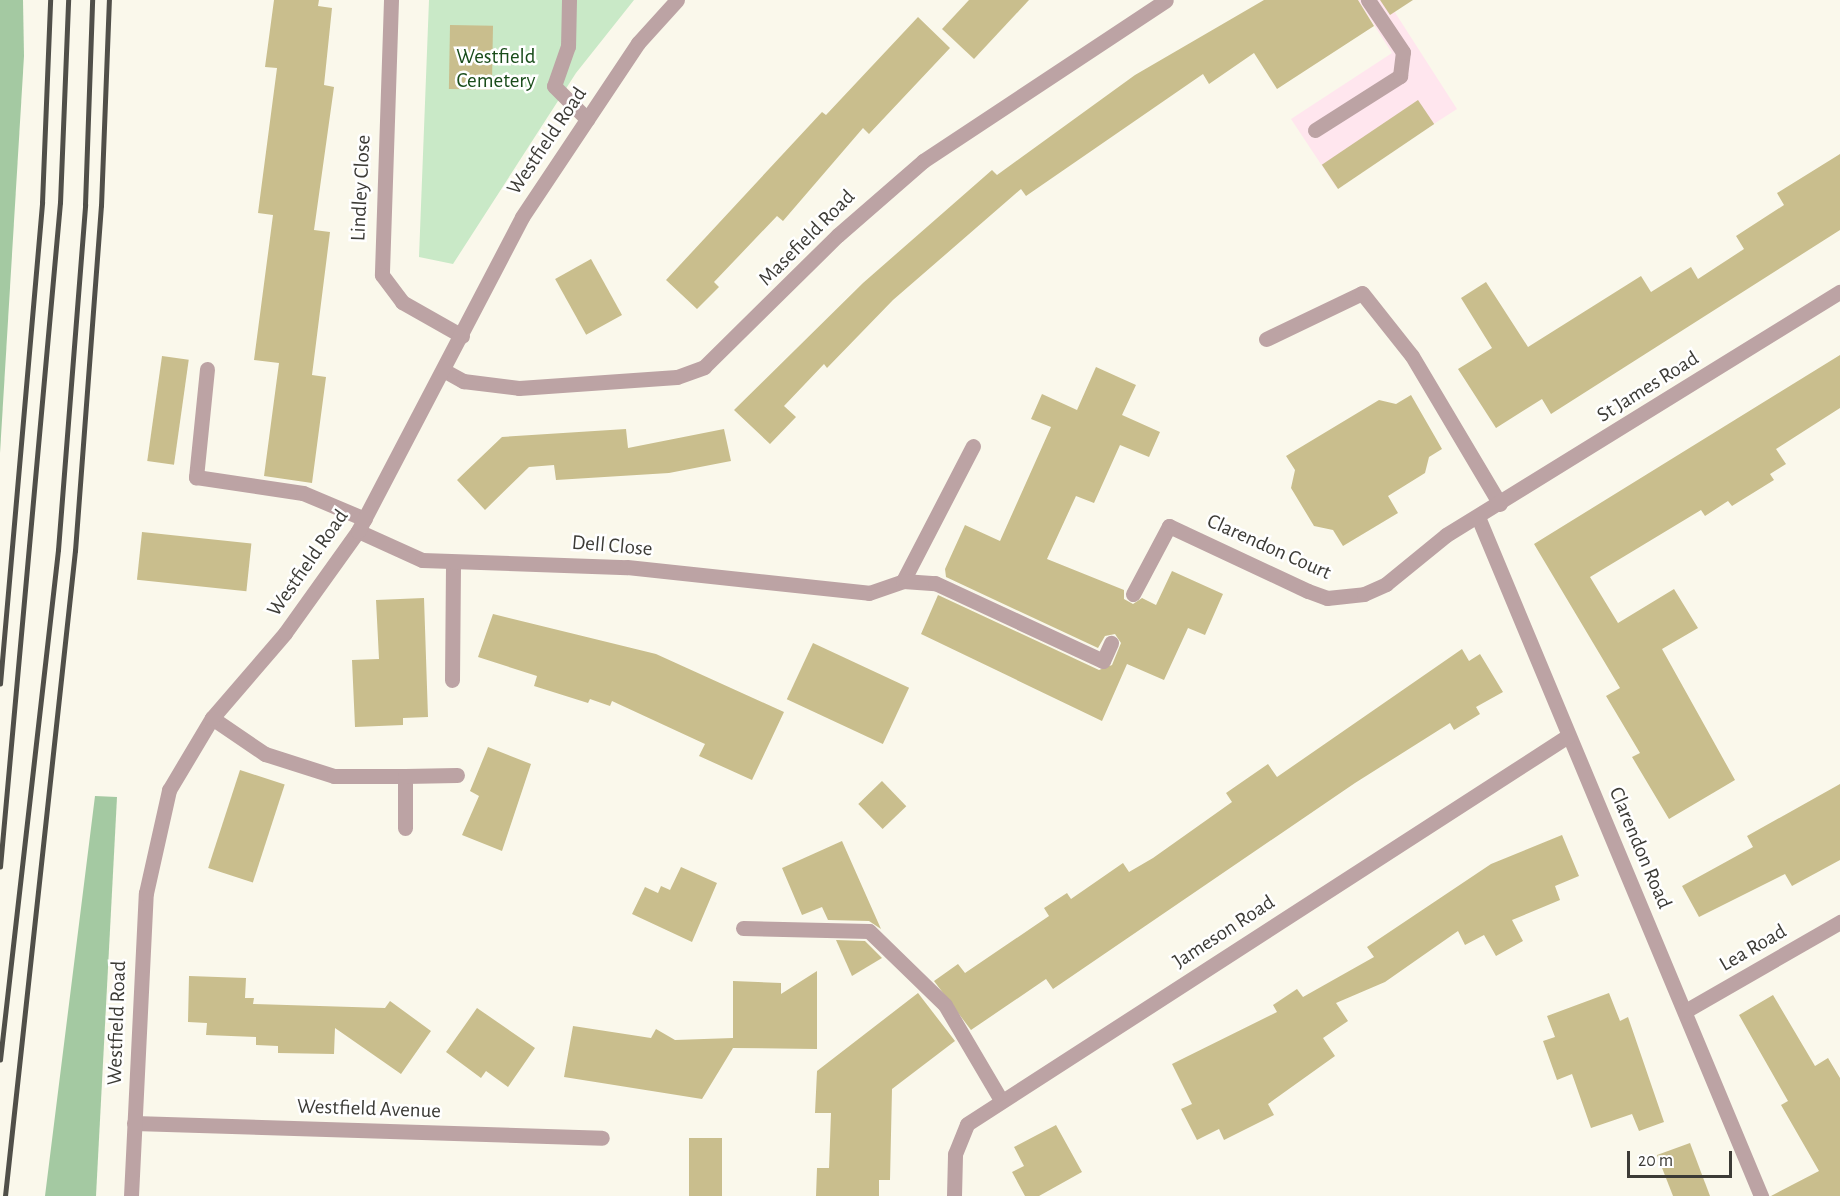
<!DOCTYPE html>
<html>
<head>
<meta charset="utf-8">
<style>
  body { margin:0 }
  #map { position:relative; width:1840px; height:1196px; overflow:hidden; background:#faf8eb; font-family:"Alegreya Sans",sans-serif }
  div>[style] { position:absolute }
  .industrial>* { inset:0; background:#ffe6ee }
  .green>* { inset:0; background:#c9e9c7 }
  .forest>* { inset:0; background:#a4c9a2 }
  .building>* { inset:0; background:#c9be8d; transform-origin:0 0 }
  .service>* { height:15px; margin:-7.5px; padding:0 7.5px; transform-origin:7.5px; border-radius:7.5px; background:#bca3a4 }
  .minor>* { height:15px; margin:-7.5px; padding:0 7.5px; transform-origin:7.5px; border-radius:7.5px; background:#bca3a4 }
  .tertiary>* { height:15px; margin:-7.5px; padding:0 7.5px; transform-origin:7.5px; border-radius:7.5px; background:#bca3a4 }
  .rail>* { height:4.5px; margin:-2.25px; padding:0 2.25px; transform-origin:2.25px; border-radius:2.25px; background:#504f49 }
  span { translate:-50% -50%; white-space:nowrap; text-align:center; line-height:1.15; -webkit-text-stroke:5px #fff; paint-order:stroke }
  .park-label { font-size:21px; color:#194c1a }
  .street-label { font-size:21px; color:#3c3b36 }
  .scale { position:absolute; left:1627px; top:1151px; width:105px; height:27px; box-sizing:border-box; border:3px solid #3c3b36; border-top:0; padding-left:8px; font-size:18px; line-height:21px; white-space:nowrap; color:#3c3b36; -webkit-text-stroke:4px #fff; paint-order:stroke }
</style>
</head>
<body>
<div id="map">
  <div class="industrial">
    <div style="clip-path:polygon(1358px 0,1387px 0,1457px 109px,1336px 187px,1291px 119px,1392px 53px)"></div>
  </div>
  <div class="green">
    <div style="clip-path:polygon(429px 0,634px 0,576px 73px,453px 264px,419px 257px)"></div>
  </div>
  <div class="forest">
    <div style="clip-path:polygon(0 0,23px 0,24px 56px,0 453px)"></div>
    <div style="clip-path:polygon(95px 796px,117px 797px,96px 1196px,45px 1196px)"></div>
  </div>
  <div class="building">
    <div style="clip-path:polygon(274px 0,319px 0,318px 6px,332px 8px,324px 85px,334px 87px,314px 230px,330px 232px,312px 375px,326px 377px,312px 483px,264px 476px,279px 363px,254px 360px,273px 215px,258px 213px,277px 68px,265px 67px)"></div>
    <div style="clip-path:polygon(969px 0,1029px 0,974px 59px,942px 29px)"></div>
    <div style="clip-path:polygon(1264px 0,1358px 0,1374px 26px,1277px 89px,1254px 53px,1209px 84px,1203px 74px,1026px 196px,1021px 189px,893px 300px,827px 368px,824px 364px,784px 406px,796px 417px,770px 444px,734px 410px,863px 283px,992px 170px,997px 175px,1135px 75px)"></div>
    <div style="clip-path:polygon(1380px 0,1413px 0,1390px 15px)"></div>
    <div style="clip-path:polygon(918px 17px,950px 48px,869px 134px,863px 128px,783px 221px,777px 216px,714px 282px,719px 287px,697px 309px,666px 280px,822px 112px,826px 115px)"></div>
    <div style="left:450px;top:25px;width:43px;height:64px;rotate:1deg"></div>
    <div style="left:1418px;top:100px;width:29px;height:116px;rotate:56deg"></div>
    <div style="clip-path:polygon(1840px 154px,1840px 230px,1551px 414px,1542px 399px,1496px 428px,1458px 369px,1492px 348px,1461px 298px,1486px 282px,1528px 347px,1641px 276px,1651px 292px,1691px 267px,1698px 279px,1744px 249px,1736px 236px,1784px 205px,1777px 193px)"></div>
    <div style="left:591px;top:259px;width:64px;height:41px;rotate:61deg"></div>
    <div style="clip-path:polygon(1840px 355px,1840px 408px,1776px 449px,1786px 464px,1770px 474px,1774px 480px,1732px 506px,1728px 501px,1705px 516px,1701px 510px,1590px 577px,1618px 623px,1674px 589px,1698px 628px,1662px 649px,1735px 780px,1669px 819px,1632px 757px,1640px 753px,1606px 696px,1620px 688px,1534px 544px)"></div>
    <div style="left:162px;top:356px;width:27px;height:106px;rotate:8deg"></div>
    <div style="clip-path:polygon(1096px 367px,1136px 385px,1122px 415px,1160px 432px,1149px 457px,1120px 445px,1094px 503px,1076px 496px,1047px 559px,1124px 590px,1124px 599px,1133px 604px,1142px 598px,1156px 605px,1172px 571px,1223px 594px,1205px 635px,1188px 628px,1164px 680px,1127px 664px,1102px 721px,921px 634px,938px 595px,1099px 670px,1112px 665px,1121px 643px,1115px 634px,1105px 636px,1098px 648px,946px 577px,945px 569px,965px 525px,1000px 541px,1051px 427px,1031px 419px,1042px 394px,1077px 410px)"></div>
    <div style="clip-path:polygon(1411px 395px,1442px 449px,1429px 457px,1425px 473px,1388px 496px,1398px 513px,1343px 546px,1333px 530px,1314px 526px,1291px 488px,1295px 470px,1286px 456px,1379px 400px,1396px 404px)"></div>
    <div style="clip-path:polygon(626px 429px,628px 448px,724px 429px,731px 461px,669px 473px,556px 480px,554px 465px,529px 467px,485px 510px,457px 480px,502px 437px)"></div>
    <div style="left:142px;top:532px;width:110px;height:48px;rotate:6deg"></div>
    <div style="clip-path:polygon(424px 598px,428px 717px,403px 718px,403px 725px,355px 727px,352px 660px,379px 659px,376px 600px)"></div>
    <div style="clip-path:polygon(493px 614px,656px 654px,784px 712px,752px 780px,699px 756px,705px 744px,612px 701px,610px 706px,590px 699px,588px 703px,534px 686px,537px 676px,478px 657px)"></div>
    <div style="left:813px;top:643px;width:106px;height:62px;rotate:25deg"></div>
    <div style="clip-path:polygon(1462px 649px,1469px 661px,1480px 654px,1503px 692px,1476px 707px,1480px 714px,1454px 730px,1450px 723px,1355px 783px,1053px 989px,1046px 979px,971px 1030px,934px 981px,958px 964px,965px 973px,1049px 916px,1044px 908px,1067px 893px,1071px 899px,1123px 863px,1129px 872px,1153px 858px,1232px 802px,1226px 793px,1268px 764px,1277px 777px)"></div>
    <div style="clip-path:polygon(488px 747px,531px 764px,502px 851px,462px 835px,479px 796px,470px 791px)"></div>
    <div style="left:240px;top:770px;width:47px;height:103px;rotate:18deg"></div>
    <div style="left:882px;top:781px;width:35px;height:33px;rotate:46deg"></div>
    <div style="clip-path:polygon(1840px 784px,1840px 860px,1792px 886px,1785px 874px,1699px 917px,1682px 886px,1753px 847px,1747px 836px)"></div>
    <div style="clip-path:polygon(1562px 835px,1579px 876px,1555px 886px,1560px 900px,1512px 920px,1523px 941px,1496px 956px,1484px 935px,1465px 945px,1458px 931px,1385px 982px,1336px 1003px,1348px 1021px,1323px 1038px,1335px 1056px,1268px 1104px,1274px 1115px,1224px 1140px,1219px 1129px,1197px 1140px,1181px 1109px,1192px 1104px,1172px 1064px,1277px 1012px,1273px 1005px,1297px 989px,1303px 997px,1374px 957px,1367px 947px,1491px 864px)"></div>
    <div style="clip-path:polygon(842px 841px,881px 929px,869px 921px,828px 920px,822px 907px,802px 915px,782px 868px)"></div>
    <div style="clip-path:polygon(681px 867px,717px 883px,692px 942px,632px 914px,645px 887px,658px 893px,661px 886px,670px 890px)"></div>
    <div style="clip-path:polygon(836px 940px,865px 941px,882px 958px,852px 976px)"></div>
    <div style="clip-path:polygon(817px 971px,817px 1049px,733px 1048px,702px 1099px,564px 1077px,573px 1026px,651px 1038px,656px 1029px,675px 1040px,733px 1038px,733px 981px,781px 983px,781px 994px)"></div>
    <div style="clip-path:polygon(189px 976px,246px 978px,245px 998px,254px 998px,253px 1004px,385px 1008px,390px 1001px,431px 1031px,401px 1074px,335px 1028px,334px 1054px,278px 1053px,278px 1046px,256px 1045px,256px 1037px,206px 1035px,207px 1023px,188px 1022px)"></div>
    <div style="clip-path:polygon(918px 993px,955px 1041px,892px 1089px,890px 1180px,879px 1180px,879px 1196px,816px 1196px,817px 1168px,829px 1168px,831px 1113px,815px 1113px,817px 1071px)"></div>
    <div style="clip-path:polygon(1609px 993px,1620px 1021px,1628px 1017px,1664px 1122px,1639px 1131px,1632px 1114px,1591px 1128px,1572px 1074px,1557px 1080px,1543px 1041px,1555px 1037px,1547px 1016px)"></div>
    <div style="clip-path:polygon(1773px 995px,1815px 1066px,1828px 1058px,1840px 1078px,1840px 1196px,1771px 1196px,1819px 1171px,1781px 1105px,1788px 1101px,1739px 1015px)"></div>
    <div style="clip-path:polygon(477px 1008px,535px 1048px,508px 1087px,486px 1071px,481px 1078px,446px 1052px)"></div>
    <div style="clip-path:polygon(1056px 1125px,1082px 1172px,1039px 1196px,1025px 1196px,1012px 1172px,1024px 1166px,1014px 1147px)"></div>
    <div style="left:689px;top:1138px;width:33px;height:58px"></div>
    <div style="clip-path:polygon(1690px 1143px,1710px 1196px,1673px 1196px,1657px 1155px)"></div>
  </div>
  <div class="service">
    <div style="left:569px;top:0;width:46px;rotate:91.2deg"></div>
    <div style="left:568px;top:46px;width:42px;rotate:109.3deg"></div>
    <div style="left:554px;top:86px;width:47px;rotate:45deg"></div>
    <div style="left:1315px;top:130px;width:101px;rotate:-32.4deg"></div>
    <div style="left:1400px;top:76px;width:24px;rotate:-83deg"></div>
    <div style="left:1403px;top:52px;width:63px;rotate:-123.9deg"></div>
    <div style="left:1266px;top:339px;width:106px;rotate:-25.6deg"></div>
    <div style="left:1362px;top:293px;width:80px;rotate:51.6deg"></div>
    <div style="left:1412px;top:356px;width:172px;rotate:59.3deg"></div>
    <div style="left:207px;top:369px;width:109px;rotate:95.8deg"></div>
    <div style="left:196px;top:477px;width:108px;rotate:8.5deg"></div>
    <div style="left:303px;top:493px;width:67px;rotate:22.8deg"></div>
    <div style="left:903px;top:581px;width:152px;rotate:-62.6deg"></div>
    <div style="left:869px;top:593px;width:36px;rotate:-19deg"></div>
    <div style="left:903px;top:581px;width:32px;rotate:4deg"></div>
    <div style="left:935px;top:583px;width:185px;rotate:24.9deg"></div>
    <div style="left:1103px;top:661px;width:20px;rotate:-66deg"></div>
    <div style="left:452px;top:680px;width:117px;rotate:-89.5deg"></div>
  </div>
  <div class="minor">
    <div style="left:391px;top:0;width:275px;rotate:91.9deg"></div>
    <div style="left:382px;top:275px;width:34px;rotate:53deg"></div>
    <div style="left:402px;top:302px;width:69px;rotate:29.5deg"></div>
    <div style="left:445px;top:371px;width:21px;rotate:29deg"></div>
    <div style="left:463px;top:381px;width:56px;rotate:7.1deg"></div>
    <div style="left:519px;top:388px;width:158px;rotate:-4deg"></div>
    <div style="left:677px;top:377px;width:29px;rotate:-20deg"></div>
    <div style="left:704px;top:367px;width:188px;rotate:-44.6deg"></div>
    <div style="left:838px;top:235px;width:113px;rotate:-41deg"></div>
    <div style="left:923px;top:161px;width:291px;rotate:-33.5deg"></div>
    <div style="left:1478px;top:517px;width:736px;rotate:67.37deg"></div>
    <div style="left:358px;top:531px;width:70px;rotate:24.4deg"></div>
    <div style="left:422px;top:560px;width:205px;rotate:2deg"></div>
    <div style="left:627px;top:567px;width:243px;rotate:6.1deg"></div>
    <div style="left:1133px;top:594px;width:77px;rotate:-62.1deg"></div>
    <div style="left:1169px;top:526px;width:153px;rotate:25.1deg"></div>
    <div style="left:1308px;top:591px;width:20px;rotate:20deg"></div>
    <div style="left:1327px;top:598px;width:37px;rotate:-6deg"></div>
    <div style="left:1364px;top:594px;width:24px;rotate:-24deg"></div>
    <div style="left:1386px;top:584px;width:77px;rotate:-39.2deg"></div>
    <div style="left:1446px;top:535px;width:463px;rotate:-31.7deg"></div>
    <div style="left:212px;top:718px;width:64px;rotate:34.2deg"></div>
    <div style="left:265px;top:754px;width:72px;rotate:17.7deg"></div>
    <div style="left:334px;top:776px;width:71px"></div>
    <div style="left:405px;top:776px;width:52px;rotate:90deg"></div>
    <div style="left:405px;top:776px;width:52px;rotate:-1.1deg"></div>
    <div style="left:743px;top:928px;width:126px;rotate:1.4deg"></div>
    <div style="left:869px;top:931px;width:106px;rotate:44.2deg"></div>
    <div style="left:945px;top:1005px;width:110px;rotate:59.5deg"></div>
    <div style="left:1687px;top:1010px;width:177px;rotate:-29.9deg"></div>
    <div style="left:134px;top:1123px;width:468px;rotate:1.8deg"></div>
    <div style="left:954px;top:1196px;width:42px;rotate:-88.6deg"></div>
    <div style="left:955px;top:1154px;width:32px;rotate:-68deg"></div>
    <div style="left:967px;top:1124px;width:715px;rotate:-32.85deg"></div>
  </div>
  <div class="tertiary">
    <div style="left:131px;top:1196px;width:303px;rotate:-87.2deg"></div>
    <div style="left:146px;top:893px;width:106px;rotate:-77.4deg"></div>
    <div style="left:169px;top:790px;width:84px;rotate:-59.2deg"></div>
    <div style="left:212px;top:718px;width:112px;rotate:-49.3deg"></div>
    <div style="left:285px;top:633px;width:125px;rotate:-54.4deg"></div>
    <div style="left:358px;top:531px;width:354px;rotate:-62.4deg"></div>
    <div style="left:522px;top:217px;width:209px;rotate:-56.3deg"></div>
    <div style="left:638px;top:43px;width:58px;rotate:-47.8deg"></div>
  </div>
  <div class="rail">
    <div style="left:0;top:684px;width:483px;rotate:-85deg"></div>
    <div style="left:42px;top:203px;width:203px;rotate:-87.7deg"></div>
    <div style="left:0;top:867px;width:667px;rotate:-84.84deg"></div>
    <div style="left:60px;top:203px;width:203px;rotate:-87.7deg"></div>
    <div style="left:0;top:1060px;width:513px;rotate:-83.51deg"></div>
    <div style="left:58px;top:550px;width:346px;rotate:-85.5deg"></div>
    <div style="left:85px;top:205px;width:205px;rotate:-88deg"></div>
    <div style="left:5px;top:1196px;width:649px;rotate:-83.81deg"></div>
    <div style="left:75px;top:551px;width:346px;rotate:-85.7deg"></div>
    <div style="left:101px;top:206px;width:206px;rotate:-87.8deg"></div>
  </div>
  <div class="park-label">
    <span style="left:496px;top:69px">Westfield<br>Cemetery</span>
  </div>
  <div class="street-label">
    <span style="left:547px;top:141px;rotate:-56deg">Westfield Road</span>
    <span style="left:361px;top:188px;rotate:-87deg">Lindley Close</span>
    <span style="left:807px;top:238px;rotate:-45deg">Masefield Road</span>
    <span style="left:1648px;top:387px;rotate:-32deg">St James Road</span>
    <span style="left:612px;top:546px;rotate:5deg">Dell Close</span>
    <span style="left:1269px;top:547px;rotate:24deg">Clarendon Court</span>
    <span style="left:308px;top:563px;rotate:-55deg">Westfield Road</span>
    <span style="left:1640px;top:848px;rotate:67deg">Clarendon Road</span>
    <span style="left:1224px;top:932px;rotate:-33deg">Jameson Road</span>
    <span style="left:1753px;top:948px;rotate:-30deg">Lea Road</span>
    <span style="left:117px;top:1023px;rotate:-88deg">Westfield Road</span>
    <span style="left:369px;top:1109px;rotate:2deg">Westfield Avenue</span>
  </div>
  <div class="scale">20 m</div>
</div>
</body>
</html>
